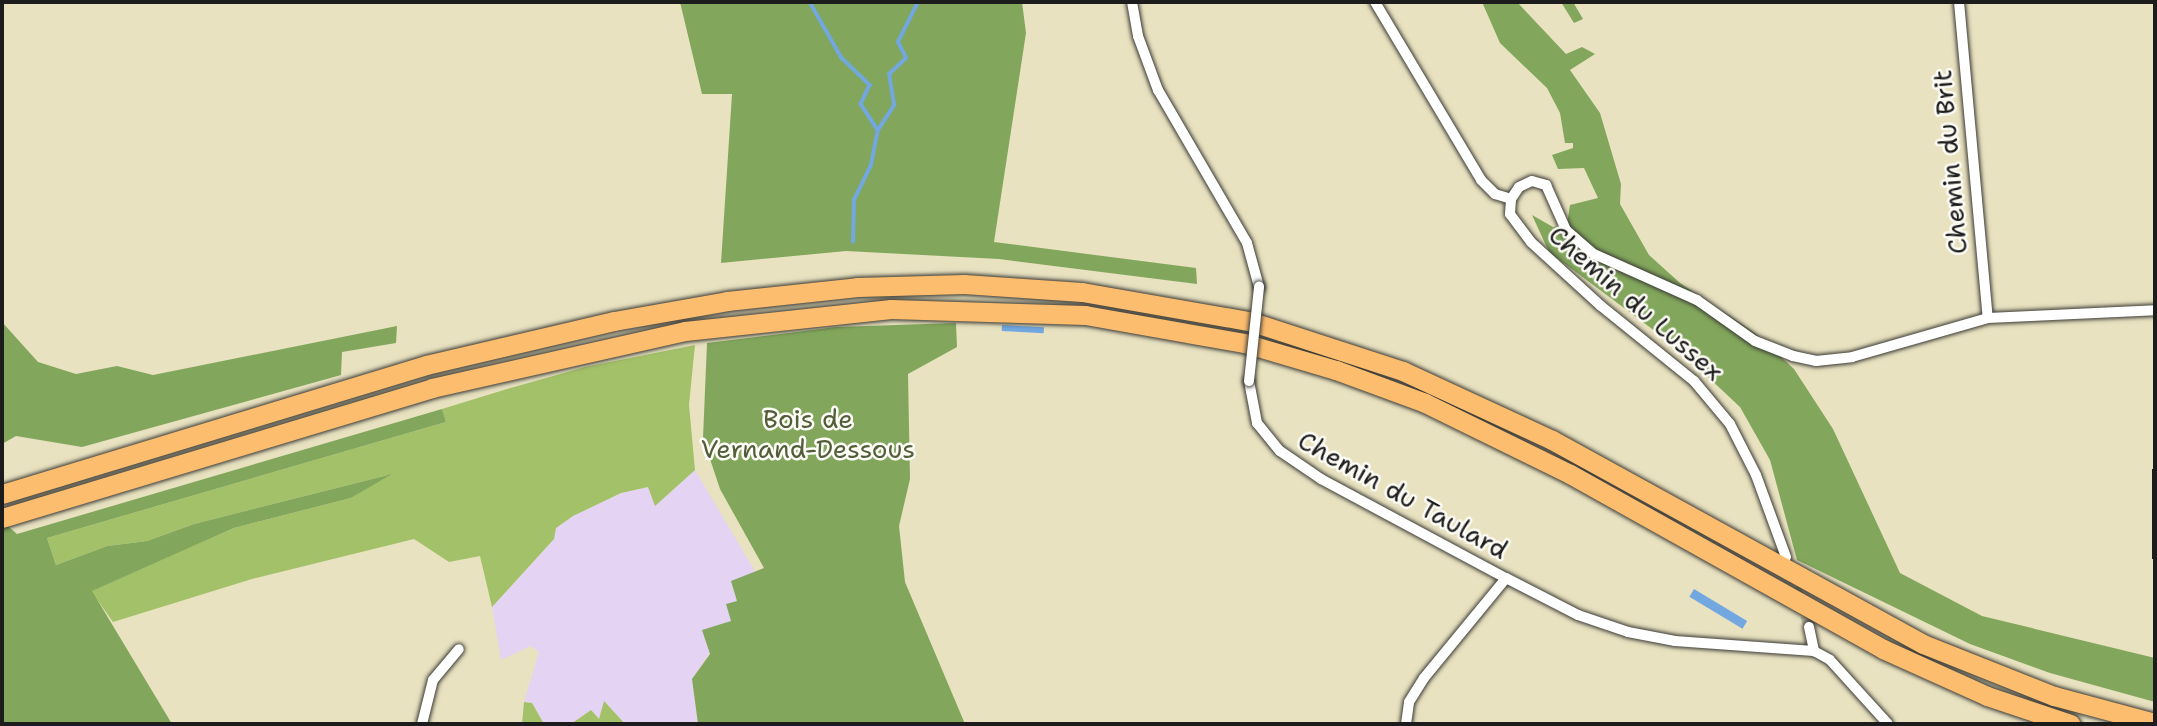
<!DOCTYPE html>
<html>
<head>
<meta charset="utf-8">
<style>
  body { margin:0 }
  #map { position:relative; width:2157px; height:726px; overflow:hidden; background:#e8e2c0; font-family:"Shantell Sans",sans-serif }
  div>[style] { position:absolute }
  .built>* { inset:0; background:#e4d3f2 }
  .green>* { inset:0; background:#a3c168 }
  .forest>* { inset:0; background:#82a75c }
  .water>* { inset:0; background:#72a7e0; transform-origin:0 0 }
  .stream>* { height:3.5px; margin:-1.75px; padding:0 1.75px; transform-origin:1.75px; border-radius:1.75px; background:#72a7e0 }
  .street-tunnel>* { height:10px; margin-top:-5px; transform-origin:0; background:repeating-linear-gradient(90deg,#bfba9f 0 10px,transparent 0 15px) }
  .roads { filter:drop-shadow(0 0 2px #3b3a35) drop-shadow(0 0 2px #3b3a35) }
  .street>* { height:10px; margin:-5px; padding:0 5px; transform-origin:5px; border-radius:5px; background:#fff }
  .highway>* { height:19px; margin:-9.5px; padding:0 9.5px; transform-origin:9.5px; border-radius:9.5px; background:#fcbd6f }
  .rail>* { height:6px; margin-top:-3px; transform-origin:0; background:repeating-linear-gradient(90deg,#fdfcf7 0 10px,#1c1c1c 0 20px); box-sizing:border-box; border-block:2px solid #1c1c1c }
  .bridges { filter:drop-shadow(0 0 2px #3b3a35) drop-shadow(0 0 2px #3b3a35) }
  .street-bridge>* { height:10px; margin:-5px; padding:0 5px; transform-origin:5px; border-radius:5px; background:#fff }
  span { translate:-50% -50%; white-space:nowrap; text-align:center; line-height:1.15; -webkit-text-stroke:5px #fdfcf7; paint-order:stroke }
  .street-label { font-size:26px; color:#1c1c1c }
  .park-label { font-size:26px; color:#525e3a }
  .frame { position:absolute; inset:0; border:4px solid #1c1c1c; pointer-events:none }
</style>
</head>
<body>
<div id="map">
  <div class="built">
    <div style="clip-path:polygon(695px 470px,756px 573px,731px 582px,737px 601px,731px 621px,692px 679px,698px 724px,625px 724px,604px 701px,599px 720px,591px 710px,571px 724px,544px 724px,532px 703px,524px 702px,539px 652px,531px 646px,501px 660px,492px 607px,554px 539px,556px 528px,573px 516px,621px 493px,649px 487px,656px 505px)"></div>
  </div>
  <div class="green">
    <div style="clip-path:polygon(695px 345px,689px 405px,695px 470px,655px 506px,648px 487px,621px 493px,573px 516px,556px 528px,554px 539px,492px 607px,480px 556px,449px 562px,414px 539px,252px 579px,113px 622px,91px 591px,234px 528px,351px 498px,388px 475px,194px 524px,147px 541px,107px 546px,56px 565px,47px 538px,446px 422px,442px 409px,507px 389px,585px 367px)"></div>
    <div style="clip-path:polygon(604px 701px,625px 724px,571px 724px,591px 710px,599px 719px)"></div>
    <div style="clip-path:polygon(524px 702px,532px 703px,544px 724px,522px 724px)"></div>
  </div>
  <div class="forest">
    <div style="clip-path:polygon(680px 2px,1022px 2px,1026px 33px,994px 242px,1196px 268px,1197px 284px,999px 259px,846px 251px,721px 263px,732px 94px,702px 94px)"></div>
    <div style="clip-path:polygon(1482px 2px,1517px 2px,1566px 54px,1582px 47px,1595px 54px,1570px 70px,1600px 113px,1621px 184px,1620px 204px,1649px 255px,1680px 283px,1755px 333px,1794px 369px,1833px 429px,1900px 573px,1982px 616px,2155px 658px,2155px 702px,2050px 673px,1970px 644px,1797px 560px,1770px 460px,1740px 407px,1675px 346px,1549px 252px,1532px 215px,1553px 227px,1567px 224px,1570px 205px,1598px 198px,1584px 168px,1558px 169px,1552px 155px,1573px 148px,1573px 143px,1565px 143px,1560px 113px,1547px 88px,1500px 43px)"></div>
    <div style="clip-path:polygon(1561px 2px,1573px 2px,1583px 19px,1574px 23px)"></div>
    <div style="clip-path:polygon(2px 322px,38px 362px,76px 374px,117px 366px,153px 375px,397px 326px,396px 343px,342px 352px,341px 375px,82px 447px,16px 436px,2px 444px)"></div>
    <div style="clip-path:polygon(956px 323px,957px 347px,908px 374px,910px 479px,899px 526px,905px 582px,965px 724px,698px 724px,692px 679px,710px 654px,702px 630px,731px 621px,726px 604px,737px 601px,731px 581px,764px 568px,720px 489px,703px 438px,707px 343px,836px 327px)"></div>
    <div style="clip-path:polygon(442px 409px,446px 422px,47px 538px,56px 565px,107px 546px,147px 541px,194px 524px,392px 474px,351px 498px,234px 528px,92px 591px,172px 724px,2px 724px,2px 521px,17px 534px)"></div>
  </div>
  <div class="water">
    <div style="left:1002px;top:325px;width:42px;height:6px;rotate:3deg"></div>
    <div style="left:1694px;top:589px;width:62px;height:9px;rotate:31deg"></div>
  </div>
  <div class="stream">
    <div style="left:810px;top:2px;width:64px;rotate:60.3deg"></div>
    <div style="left:842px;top:58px;width:39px;rotate:44deg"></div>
    <div style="left:870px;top:85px;width:21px;rotate:115deg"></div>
    <div style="left:861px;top:104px;width:31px;rotate:57deg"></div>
    <div style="left:853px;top:242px;width:42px;rotate:-88.6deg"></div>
    <div style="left:854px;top:200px;width:39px;rotate:-64deg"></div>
    <div style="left:871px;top:165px;width:36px;rotate:-79deg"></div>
    <div style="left:878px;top:130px;width:30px;rotate:-57deg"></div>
    <div style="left:894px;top:105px;width:31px;rotate:-99deg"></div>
    <div style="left:889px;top:74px;width:23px;rotate:-43deg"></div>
    <div style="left:906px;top:58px;width:18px;rotate:-117deg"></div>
    <div style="left:898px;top:42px;width:45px;rotate:-63.4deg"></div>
  </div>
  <div class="street-tunnel">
    <div style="left:1791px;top:573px;width:57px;rotate:71.6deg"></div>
  </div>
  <div class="roads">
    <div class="street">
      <div style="left:1132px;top:2px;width:35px;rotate:80deg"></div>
      <div style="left:1138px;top:36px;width:58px;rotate:69.7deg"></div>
      <div style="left:1158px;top:90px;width:177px;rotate:59.8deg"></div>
      <div style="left:1247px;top:243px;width:46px;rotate:74.7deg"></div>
      <div style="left:1375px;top:2px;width:207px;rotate:59.2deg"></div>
      <div style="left:1481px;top:180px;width:20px;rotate:45deg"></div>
      <div style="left:1495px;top:194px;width:17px;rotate:17deg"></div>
      <div style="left:1959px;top:2px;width:317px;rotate:84.8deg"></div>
      <div style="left:1249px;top:381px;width:43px;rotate:79.2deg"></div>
      <div style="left:1257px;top:423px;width:36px;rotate:51deg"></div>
      <div style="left:1280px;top:451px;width:50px;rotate:34.3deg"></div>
      <div style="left:1321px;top:479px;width:210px;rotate:28.2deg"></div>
      <div style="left:1506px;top:578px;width:81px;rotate:27.2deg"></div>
      <div style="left:1578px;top:615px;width:53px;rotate:18.8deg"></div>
      <div style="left:1628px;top:632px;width:48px;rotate:10.8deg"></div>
      <div style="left:1675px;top:641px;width:139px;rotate:4.1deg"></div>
      <div style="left:1814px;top:651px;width:18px;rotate:29deg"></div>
      <div style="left:1830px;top:660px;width:86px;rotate:47.8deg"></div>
      <div style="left:1786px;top:557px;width:87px;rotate:-110.1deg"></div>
      <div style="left:1756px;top:475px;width:57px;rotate:-117deg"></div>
      <div style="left:1730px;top:424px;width:56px;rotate:-129.9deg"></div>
      <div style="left:1694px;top:381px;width:119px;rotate:-141.1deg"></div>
      <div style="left:1601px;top:306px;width:95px;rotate:-137.6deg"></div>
      <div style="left:1531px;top:242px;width:35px;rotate:-127deg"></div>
      <div style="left:1510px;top:214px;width:15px;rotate:-86deg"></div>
      <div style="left:1511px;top:199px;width:14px;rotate:-56deg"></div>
      <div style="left:1519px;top:187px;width:14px;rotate:-25deg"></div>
      <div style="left:1532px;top:181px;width:15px;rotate:16deg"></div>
      <div style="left:1546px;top:185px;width:49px;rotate:66deg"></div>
      <div style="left:1566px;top:230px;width:37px;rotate:41deg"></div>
      <div style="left:1594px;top:254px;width:113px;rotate:24.1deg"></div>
      <div style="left:1697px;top:300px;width:71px;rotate:35.3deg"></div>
      <div style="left:1755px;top:341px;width:41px;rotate:21.5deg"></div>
      <div style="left:1793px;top:356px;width:24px;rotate:12deg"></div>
      <div style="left:1816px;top:361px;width:36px;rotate:-6deg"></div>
      <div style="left:1852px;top:357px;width:141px;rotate:-16deg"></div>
      <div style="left:1988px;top:318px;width:167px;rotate:-2.7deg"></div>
      <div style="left:1809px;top:627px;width:25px;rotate:78deg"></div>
      <div style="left:422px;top:724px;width:45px;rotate:-76deg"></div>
      <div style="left:433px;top:680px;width:40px;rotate:-50deg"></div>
      <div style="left:1406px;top:724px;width:22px;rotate:-82deg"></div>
      <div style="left:1409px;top:702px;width:28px;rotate:-58deg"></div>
      <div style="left:1424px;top:678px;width:129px;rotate:-50.6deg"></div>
    </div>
    <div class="highway">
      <div style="left:2px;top:494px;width:443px;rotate:-16.9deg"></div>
      <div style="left:426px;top:365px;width:193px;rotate:-13.2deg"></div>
      <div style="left:614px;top:321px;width:115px;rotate:-10deg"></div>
      <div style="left:727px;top:301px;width:131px;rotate:-6.1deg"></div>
      <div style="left:857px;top:287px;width:107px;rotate:-1.6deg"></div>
      <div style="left:964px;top:284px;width:118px;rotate:3.9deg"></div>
      <div style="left:1082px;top:292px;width:169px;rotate:9.9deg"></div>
      <div style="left:1249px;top:321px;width:162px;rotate:18deg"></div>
      <div style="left:1403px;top:371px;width:164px;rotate:24.8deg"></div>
      <div style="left:1552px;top:440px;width:423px;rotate:28.8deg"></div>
      <div style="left:1923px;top:644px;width:141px;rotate:21.7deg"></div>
      <div style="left:2054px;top:696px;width:105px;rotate:15deg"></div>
      <div style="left:2px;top:518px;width:449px;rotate:-16.8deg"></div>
      <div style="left:432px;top:388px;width:259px;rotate:-12.7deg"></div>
      <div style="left:685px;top:331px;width:207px;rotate:-6.1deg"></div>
      <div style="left:891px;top:309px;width:194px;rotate:1.8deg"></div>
      <div style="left:1085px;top:315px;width:161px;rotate:10deg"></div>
      <div style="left:1244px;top:343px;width:96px;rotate:16.4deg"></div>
      <div style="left:1336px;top:370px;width:95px;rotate:20.3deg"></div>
      <div style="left:1425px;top:403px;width:161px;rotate:26.1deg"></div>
      <div style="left:1570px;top:474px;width:359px;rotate:29.2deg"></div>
      <div style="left:1883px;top:649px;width:114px;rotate:24.3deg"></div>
      <div style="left:1987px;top:696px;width:88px;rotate:18.6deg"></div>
    </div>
  </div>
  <div class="rail">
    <div style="left:2155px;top:469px;width:90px;rotate:90deg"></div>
  </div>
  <div class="bridges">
    <div class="street-bridge">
      <div style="left:1249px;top:381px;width:95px;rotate:-83.9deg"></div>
    </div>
  </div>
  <div class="street-label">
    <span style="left:1950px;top:162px;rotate:-95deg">Chemin du Brit</span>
    <span style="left:1636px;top:303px;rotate:41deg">Chemin du Lussex</span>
    <span style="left:1403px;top:495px;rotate:29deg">Chemin du Taulard</span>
  </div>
  <div class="park-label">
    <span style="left:808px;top:434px">Bois de<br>Vernand-Dessous</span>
  </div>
  <div class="frame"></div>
</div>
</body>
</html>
